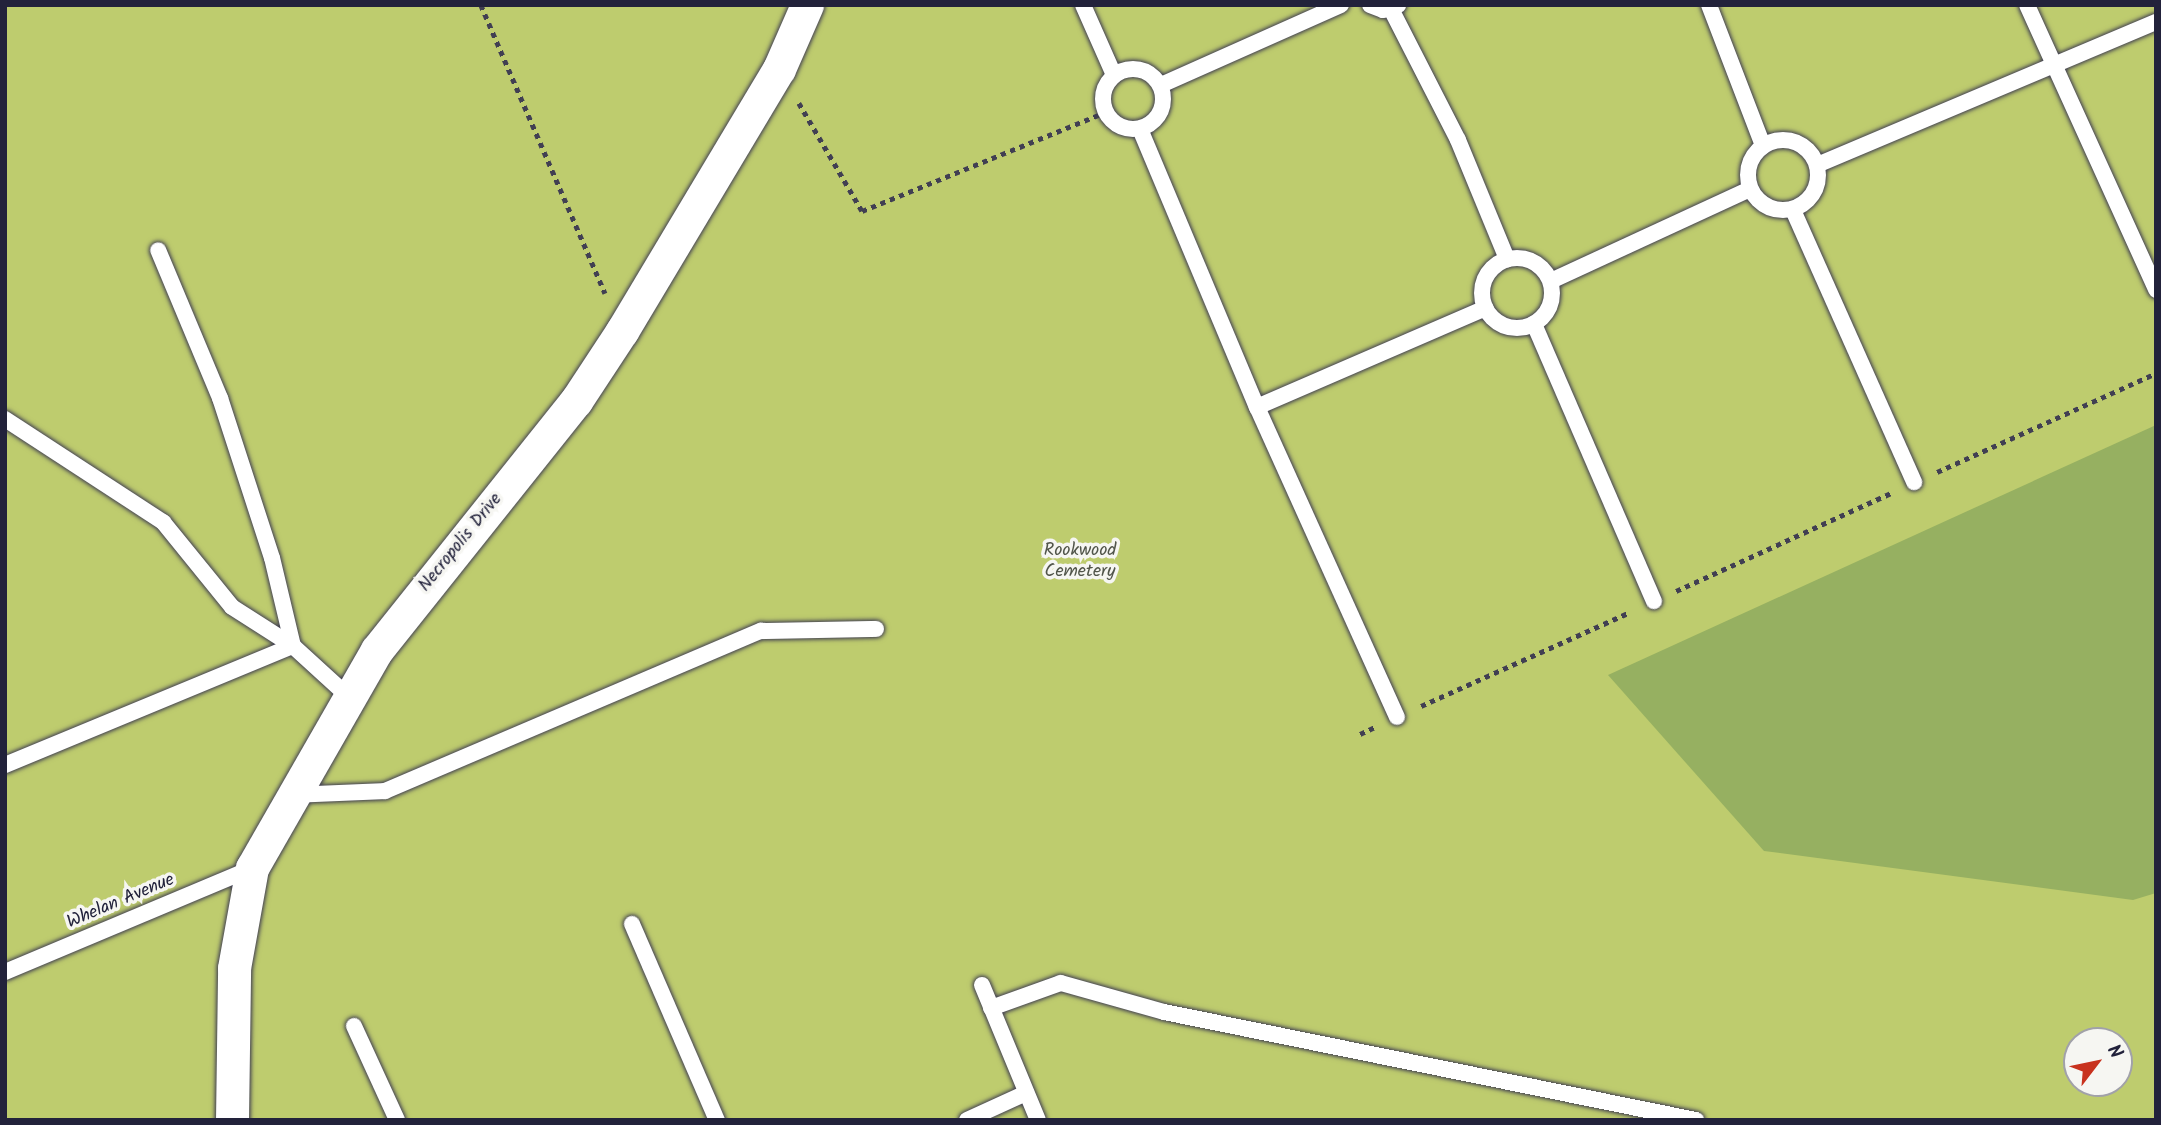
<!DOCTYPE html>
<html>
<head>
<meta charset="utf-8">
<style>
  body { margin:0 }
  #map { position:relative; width:2161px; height:1125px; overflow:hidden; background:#f3e6d1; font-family:Kalam,sans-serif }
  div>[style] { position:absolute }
  .green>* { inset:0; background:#becc6e }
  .forest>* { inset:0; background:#96b061 }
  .path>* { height:4.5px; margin-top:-2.25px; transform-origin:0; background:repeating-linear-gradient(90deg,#413f52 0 5px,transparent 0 10px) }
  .roads { filter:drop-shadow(0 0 2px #413f52) drop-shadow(0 0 2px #413f52) }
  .lane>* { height:16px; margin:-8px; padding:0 8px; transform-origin:8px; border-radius:8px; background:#fff }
  .lane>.ring { margin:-8px; padding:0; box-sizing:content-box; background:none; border:16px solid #fff; border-radius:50% }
  .street>* { height:33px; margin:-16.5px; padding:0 16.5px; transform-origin:16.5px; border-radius:16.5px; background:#fff }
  span { translate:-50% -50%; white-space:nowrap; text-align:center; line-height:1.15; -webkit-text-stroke:7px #f6f6f2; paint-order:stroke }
  .street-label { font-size:18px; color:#22223b }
  .park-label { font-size:18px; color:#51554a }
  .frame { position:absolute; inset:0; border:7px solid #22223b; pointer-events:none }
  .north { position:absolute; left:2063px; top:1027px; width:70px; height:70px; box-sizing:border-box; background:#f6f6f2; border:2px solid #a1a1a9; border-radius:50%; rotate:58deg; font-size:19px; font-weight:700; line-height:28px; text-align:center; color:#22223b }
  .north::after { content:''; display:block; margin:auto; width:24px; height:32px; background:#c8321e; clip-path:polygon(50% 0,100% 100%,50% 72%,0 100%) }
</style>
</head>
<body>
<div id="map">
  <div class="green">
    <div style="clip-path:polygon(evenodd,5px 5px,2156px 5px,2156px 1120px,5px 1120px,5px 5px,2077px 1041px,2119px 1041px,2119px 1083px,2077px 1083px,2077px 1041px)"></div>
  </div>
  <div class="forest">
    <div style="clip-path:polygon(2156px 425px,2156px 893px,2133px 900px,1764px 851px,1608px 675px)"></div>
  </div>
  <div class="path">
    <div style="left:481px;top:5px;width:314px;rotate:66.7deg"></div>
    <div style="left:799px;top:103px;width:125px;rotate:59.7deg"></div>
    <div style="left:862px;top:211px;width:263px;rotate:-22.1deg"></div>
    <div style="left:1937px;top:472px;width:240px;rotate:-24.3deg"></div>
    <div style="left:1676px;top:591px;width:236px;rotate:-24.5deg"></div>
    <div style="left:1421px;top:706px;width:229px;rotate:-24.2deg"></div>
    <div style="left:1360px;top:734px;width:17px;rotate:-25deg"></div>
  </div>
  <div class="roads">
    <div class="lane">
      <div style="left:1083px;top:5px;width:77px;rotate:66.1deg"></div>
      <div style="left:1370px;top:5px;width:14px;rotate:21deg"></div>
      <div style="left:1383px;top:10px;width:16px;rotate:-18deg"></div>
      <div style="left:1709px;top:5px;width:151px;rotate:69deg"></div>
      <div style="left:2027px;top:5px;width:313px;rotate:65.6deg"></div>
      <div style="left:1391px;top:9px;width:147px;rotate:62.9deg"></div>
      <div style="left:1458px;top:140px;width:129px;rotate:67.6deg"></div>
      <div class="ring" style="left:1103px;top:69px;width:44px;height:44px"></div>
      <div style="left:1161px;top:85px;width:197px;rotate:-24deg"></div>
      <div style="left:1140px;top:129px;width:302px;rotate:67.2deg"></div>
      <div style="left:1257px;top:407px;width:249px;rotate:-23.4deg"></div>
      <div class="ring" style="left:1748px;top:140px;width:54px;height:54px"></div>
      <div style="left:1817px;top:165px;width:368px;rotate:-22.9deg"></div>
      <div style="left:1793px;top:210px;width:298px;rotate:66deg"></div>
      <div class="ring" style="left:1482px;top:258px;width:54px;height:54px"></div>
      <div style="left:1551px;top:281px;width:219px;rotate:-24.8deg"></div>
      <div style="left:1534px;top:324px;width:302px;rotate:66.6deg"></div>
      <div style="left:1257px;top:407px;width:340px;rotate:65.7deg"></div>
      <div style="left:5px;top:419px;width:189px;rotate:33.1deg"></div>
      <div style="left:163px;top:522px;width:109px;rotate:50.9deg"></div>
      <div style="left:232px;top:607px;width:72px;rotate:32.6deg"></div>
      <div style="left:293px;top:646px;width:79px;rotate:42.4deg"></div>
      <div style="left:5px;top:765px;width:312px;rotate:-22.5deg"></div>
      <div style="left:293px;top:646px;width:90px;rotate:-103.4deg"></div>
      <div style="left:272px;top:558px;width:168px;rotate:-108deg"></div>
      <div style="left:220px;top:398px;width:160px;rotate:-112.7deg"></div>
      <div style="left:293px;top:795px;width:92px;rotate:-2.5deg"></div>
      <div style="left:385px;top:791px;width:409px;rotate:-23.1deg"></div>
      <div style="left:761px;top:631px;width:115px;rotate:-1deg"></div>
      <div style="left:632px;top:924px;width:214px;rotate:66.6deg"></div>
      <div style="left:5px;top:972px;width:268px;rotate:-22.8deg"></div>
      <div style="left:982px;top:985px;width:146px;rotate:67.5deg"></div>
      <div style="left:991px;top:1008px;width:74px;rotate:-19.7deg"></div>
      <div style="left:1061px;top:983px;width:107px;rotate:15.7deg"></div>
      <div style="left:1164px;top:1012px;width:543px;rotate:11.48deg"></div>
      <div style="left:354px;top:1026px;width:103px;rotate:65.4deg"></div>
      <div style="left:967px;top:1120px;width:65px;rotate:-24.6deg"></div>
    </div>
    <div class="street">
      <div style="left:232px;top:1120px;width:152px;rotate:-89.2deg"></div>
      <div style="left:234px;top:968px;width:102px;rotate:-79.8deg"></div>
      <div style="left:252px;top:868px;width:251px;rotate:-60.2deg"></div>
      <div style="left:377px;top:650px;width:319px;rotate:-51.4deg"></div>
      <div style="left:576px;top:401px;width:84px;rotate:-56.7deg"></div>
      <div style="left:622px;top:331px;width:305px;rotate:-59.1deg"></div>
      <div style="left:779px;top:69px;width:70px;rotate:-66.4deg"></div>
    </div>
  </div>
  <div class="street-label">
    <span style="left:461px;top:543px;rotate:-51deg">Necropolis Drive</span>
    <span style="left:121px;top:902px;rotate:-23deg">Whelan Avenue</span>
  </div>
  <div class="park-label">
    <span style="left:1080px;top:562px">Rookwood<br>Cemetery</span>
  </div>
  <div class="frame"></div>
  <div class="north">N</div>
</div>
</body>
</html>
